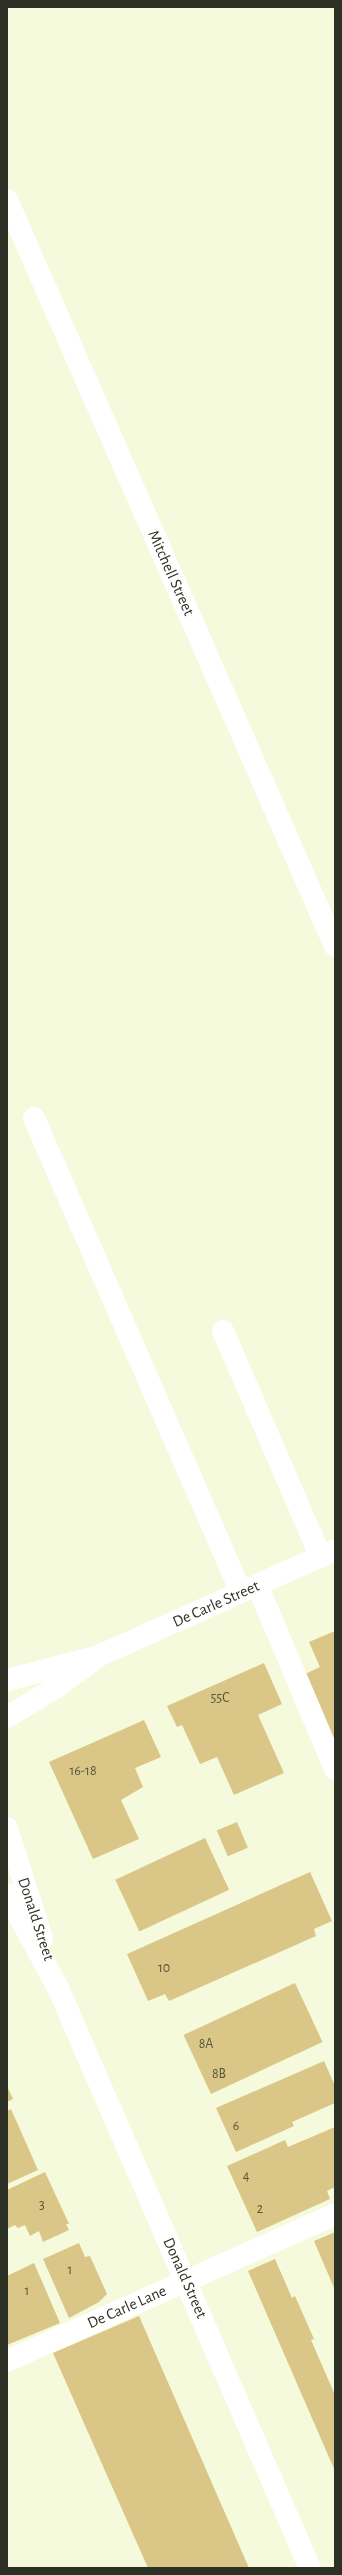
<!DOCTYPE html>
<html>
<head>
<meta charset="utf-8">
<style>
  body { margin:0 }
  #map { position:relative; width:342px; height:2575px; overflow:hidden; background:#f4fadb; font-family:"Alegreya Sans",sans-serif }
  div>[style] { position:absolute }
  .building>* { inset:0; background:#dac687; transform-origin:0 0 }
  .lane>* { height:22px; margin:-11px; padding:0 11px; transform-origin:11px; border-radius:11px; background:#fff }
  .street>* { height:22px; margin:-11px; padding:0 11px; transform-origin:11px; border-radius:11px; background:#fff }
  span { translate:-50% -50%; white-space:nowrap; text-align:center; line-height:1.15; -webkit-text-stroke:3px #fff; paint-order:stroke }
  .number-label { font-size:14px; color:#58563d }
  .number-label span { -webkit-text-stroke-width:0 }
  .street-label { font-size:16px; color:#2d3024 }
  .frame { position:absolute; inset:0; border:8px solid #2d3024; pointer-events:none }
</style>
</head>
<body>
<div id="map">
  <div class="building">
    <div style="clip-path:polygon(335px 1631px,335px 1743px,305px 1674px,320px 1667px,309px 1642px)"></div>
    <div style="clip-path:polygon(264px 1663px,282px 1704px,258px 1715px,284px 1773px,234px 1795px,217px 1757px,200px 1764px,182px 1725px,177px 1727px,167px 1706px)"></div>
    <div style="clip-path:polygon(144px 1720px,161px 1757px,135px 1768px,143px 1787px,121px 1800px,139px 1839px,93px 1859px,49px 1762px)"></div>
    <div style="left:237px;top:1822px;width:28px;height:22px;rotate:67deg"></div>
    <div style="left:205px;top:1838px;width:57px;height:99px;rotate:65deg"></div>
    <div style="clip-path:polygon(310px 1872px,332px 1921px,314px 1929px,316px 1936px,169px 2001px,165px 1994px,148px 2001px,127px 1954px)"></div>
    <div style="left:295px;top:1983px;width:65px;height:123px;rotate:65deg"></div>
    <div style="clip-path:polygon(324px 2061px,335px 2086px,335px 2103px,292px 2122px,294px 2126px,236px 2152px,216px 2108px)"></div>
    <div style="clip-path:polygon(7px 2086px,13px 2099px,7px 2102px)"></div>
    <div style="clip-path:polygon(11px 2109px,38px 2170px,7px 2184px,7px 2111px)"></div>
    <div style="clip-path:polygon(335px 2127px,335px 2187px,327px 2191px,330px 2199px,257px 2232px,227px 2166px,285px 2140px,288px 2147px)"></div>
    <div style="clip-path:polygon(45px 2172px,69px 2224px,66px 2224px,69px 2230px,43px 2242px,39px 2231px,30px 2236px,25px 2225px,18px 2228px,15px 2225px,7px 2229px,7px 2190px)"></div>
    <div style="clip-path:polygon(335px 2232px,335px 2290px,314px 2241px)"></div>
    <div style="clip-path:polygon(79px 2243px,85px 2257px,90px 2256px,107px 2294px,99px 2302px,69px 2318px,43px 2259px)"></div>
    <div style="clip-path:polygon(275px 2259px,292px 2298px,295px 2296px,314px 2339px,311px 2340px,335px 2395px,335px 2471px,248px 2271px)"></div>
    <div style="clip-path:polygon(34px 2263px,60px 2323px,7px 2345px,7px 2276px)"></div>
    <div style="clip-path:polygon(139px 2316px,249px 2568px,148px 2568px,53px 2353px)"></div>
  </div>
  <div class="lane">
    <div style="left:34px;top:1118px;width:517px;rotate:66.41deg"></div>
    <div style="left:223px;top:1331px;width:246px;rotate:66.6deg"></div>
    <div style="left:257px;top:1585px;width:200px;rotate:67deg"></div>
    <div style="left:7px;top:2361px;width:359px;rotate:-24.1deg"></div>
  </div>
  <div class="street">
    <div style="left:7px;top:200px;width:815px;rotate:66.27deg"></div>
    <div style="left:7px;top:1680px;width:92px;rotate:-14.5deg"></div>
    <div style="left:96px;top:1657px;width:262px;rotate:-24.1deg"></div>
    <div style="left:7px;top:1717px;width:58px;rotate:-31deg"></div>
    <div style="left:57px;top:1687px;width:42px;rotate:-36.3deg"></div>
    <div style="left:7px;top:1828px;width:116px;rotate:72.5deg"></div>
    <div style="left:7px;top:1894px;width:107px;rotate:61.5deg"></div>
    <div style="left:58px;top:1988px;width:632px;rotate:66.52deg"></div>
  </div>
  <div class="number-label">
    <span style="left:220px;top:1698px">55C</span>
    <span style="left:83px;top:1771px">16-18</span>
    <span style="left:164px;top:1968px">10</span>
    <span style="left:206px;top:2044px">8A</span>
    <span style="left:219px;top:2074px">8B</span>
    <span style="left:236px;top:2126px">6</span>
    <span style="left:246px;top:2176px">4</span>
    <span style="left:42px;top:2205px">3</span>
    <span style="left:260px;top:2209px">2</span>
    <span style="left:70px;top:2270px">1</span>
    <span style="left:27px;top:2291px">1</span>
  </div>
  <div class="street-label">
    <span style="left:171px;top:573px;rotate:66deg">Mitchell Street</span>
    <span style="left:216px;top:1604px;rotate:-24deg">De Carle Street</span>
    <span style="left:36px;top:1919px;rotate:72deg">Donald Street</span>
    <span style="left:185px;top:2278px;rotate:66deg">Donald Street</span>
    <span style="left:127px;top:2307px;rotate:-24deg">De Carle Lane</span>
  </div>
  <div class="frame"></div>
</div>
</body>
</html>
